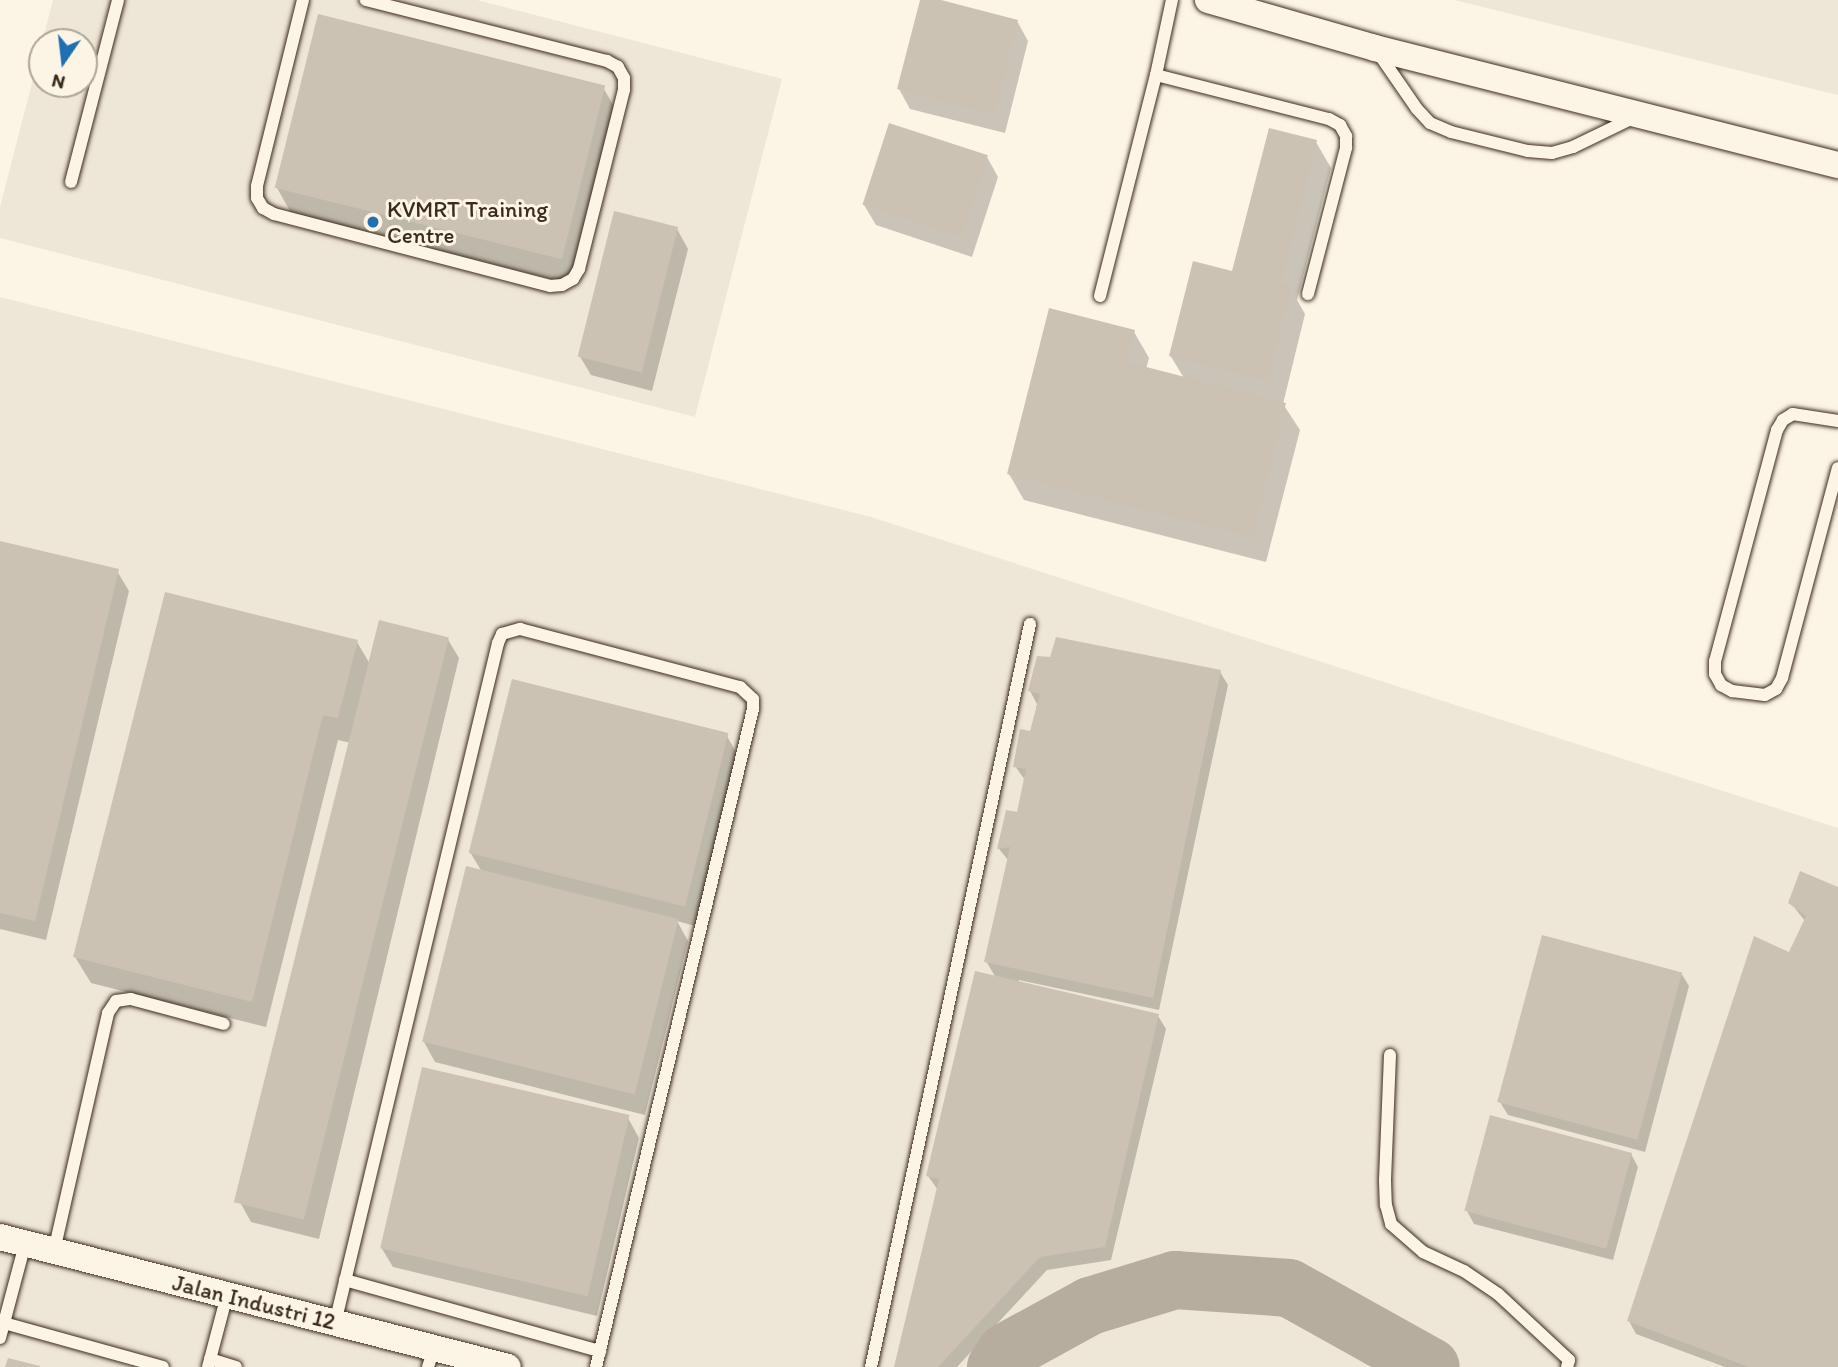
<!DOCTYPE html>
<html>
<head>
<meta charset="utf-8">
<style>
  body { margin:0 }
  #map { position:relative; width:1838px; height:1367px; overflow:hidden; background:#fcf5e5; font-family:Itim,sans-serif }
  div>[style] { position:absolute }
  .built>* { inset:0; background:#eee6d6 }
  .shadow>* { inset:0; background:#0003 }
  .river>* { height:58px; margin:-29px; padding:0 29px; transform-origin:29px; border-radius:29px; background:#b7ad9e }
  .building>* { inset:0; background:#ccc2b3; transform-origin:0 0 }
  .roads { filter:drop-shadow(0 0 2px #3b2a1e) drop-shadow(0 0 2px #3b2a1e) }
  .service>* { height:12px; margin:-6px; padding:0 6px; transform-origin:6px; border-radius:6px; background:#fcf5e5 }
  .minor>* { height:26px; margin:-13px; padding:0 13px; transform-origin:13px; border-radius:13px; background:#fcf5e5 }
  .dots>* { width:19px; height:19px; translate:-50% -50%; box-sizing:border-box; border:4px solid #fcf5e5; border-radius:50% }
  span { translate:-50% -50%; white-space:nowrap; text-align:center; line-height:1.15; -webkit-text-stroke:6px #fcf5e5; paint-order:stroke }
  .poi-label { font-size:23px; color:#3b2a1e }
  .left { translate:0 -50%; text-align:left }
  .street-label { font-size:23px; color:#3b2a1e }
  .north { position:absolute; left:28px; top:28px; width:70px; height:70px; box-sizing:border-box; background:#fcf5e5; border:2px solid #afa495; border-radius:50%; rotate:194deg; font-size:19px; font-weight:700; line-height:28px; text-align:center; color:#3b2a1e }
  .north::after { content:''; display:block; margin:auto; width:24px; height:32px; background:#1f6fb2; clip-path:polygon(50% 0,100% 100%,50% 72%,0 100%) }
</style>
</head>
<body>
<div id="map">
  <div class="built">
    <div style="clip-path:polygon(53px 0,477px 0,782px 79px,695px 417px,0 238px,0 207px,42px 44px,42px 84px,84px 84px,84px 42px,42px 42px)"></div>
    <div style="clip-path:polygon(1454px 0,1838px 0,1838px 95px)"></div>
    <div style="clip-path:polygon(0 297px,871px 517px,1838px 828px,1838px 1367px,0 1367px)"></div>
  </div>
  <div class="shadow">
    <div style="clip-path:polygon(922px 0,934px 0,1017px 21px,1028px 41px,1005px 133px,910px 109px,899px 89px)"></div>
    <div style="clip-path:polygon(604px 89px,619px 115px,575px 285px,291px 213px,276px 186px)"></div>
    <div style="clip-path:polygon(1316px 142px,1331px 168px,1297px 300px,1305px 314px,1283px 404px,1300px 430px,1266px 562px,1024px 500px,1009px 474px,1134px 332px,1149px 358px,1146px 369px,1184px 378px,1170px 355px,1233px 273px)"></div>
    <div style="clip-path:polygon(987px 157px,998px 177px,972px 257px,876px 225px,864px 205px)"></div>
    <div style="clip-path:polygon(677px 229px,688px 249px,652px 391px,591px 375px,579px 355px)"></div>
    <div style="clip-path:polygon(0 543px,117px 571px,129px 591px,46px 940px,0 929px)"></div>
    <div style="clip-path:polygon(447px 638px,459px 658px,319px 1239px,251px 1222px,240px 1202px,351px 743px,338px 740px,266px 1027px,91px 983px,75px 957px,357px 642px,370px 664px)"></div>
    <div style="clip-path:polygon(1220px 672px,1228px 685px,1159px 1010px,1019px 980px,1018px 983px,1158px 1016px,1166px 1029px,1111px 1260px,1047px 1270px,957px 1367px,896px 1367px,938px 1190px,928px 1176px,996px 978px,986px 961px,1009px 861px,999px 849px,1007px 812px,1018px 814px,1025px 780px,1015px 766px,1032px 734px,1037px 704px,1030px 691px)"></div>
    <div style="clip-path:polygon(727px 736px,738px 756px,695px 926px,677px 921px,688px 941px,645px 1115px,435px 1062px,424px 1042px,482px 872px,470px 852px)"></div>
    <div style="clip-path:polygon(1838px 889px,1838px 1367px,1725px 1367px,1636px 1334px,1629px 1321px,1805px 921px,1790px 902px)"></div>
    <div style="clip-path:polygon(1681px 973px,1689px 986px,1645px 1152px,1508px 1115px,1500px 1102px)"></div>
    <div style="clip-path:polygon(628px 1118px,639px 1138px,597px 1316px,393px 1267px,381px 1247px)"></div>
    <div style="clip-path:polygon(1631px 1154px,1638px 1167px,1613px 1260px,1474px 1224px,1467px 1211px)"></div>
  </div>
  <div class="river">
    <div style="left:996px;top:1367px;width:18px;rotate:-56deg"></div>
    <div style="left:1006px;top:1352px;width:96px;rotate:-28.7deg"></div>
    <div style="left:1090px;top:1306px;width:89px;rotate:-17deg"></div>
    <div style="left:1175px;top:1280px;width:114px;rotate:4deg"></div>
    <div style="left:1289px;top:1288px;width:162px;rotate:29.1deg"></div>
  </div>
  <div class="building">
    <div style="clip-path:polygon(920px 0,941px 0,1018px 20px,994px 114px,897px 89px)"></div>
    <div style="left:318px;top:14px;width:296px;height:179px;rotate:14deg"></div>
    <div style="left:889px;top:123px;width:104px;height:86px;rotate:18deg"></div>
    <div style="clip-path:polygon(1269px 128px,1317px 140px,1281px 283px,1291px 286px,1267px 381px,1169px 356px,1193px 261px,1232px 271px)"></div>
    <div style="left:614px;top:211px;width:66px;height:150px;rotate:14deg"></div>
    <div style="clip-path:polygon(1049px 308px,1135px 330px,1127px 362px,1286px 403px,1252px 537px,1007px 474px)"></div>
    <div style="clip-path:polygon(0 541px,119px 569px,35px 921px,0 913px)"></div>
    <div style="clip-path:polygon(165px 592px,358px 640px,338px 718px,323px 715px,252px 1002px,73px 957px)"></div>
    <div style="left:379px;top:620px;width:72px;height:600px;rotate:14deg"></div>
    <div style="clip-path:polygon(1056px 637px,1221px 670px,1153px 998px,984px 962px,1010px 847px,997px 849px,1006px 810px,1017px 812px,1026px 769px,1013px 767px,1020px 729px,1030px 731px,1040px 694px,1028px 691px,1037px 656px,1050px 657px)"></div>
    <div style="left:512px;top:679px;width:223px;height:179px;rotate:14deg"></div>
    <div style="left:466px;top:866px;width:219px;height:181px;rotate:14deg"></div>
    <div style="clip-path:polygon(1800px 871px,1838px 887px,1838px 1367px,1749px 1367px,1627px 1321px,1754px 936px,1789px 952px,1806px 916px,1788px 903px)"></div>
    <div style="left:1542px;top:935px;width:145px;height:173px;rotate:15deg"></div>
    <div style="clip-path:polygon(975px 971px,1159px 1014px,1105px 1247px,1040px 1257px,938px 1367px,894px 1367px,939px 1179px,926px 1176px)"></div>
    <div style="left:422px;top:1067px;width:213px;height:186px;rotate:13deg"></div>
    <div style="left:1490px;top:1115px;width:147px;height:99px;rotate:15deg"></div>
    <div style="clip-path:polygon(8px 1358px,40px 1366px,40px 1367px,5px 1367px)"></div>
  </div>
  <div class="roads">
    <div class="service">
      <div style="left:303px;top:0;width:192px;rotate:103.9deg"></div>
      <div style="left:257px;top:186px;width:12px;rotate:90deg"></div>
      <div style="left:257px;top:198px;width:12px;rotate:59deg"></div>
      <div style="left:263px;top:208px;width:13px;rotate:29deg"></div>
      <div style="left:274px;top:214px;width:285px;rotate:14.6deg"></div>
      <div style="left:550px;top:286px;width:12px;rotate:-5deg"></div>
      <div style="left:562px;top:285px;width:13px;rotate:-29deg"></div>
      <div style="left:573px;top:279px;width:12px;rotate:-59deg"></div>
      <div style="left:579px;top:269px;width:185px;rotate:-75.9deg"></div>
      <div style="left:624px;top:90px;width:12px;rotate:-90deg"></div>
      <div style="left:624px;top:78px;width:13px;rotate:-119deg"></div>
      <div style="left:618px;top:67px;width:13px;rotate:-151deg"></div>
      <div style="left:607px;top:61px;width:249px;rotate:-165.8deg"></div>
      <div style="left:1377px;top:51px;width:70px;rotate:55.4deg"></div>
      <div style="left:1417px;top:109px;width:19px;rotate:47deg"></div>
      <div style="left:1430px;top:123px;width:23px;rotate:23deg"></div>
      <div style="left:1451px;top:132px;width:79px;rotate:13.9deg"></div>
      <div style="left:1528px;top:151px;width:24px;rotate:5deg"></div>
      <div style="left:1552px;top:153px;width:22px;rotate:-16deg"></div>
      <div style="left:1573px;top:147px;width:69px;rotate:-25.8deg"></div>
      <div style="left:1156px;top:75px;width:77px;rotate:-78deg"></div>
      <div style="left:71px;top:182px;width:188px;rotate:-75.5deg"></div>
      <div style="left:1100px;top:296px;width:228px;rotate:-75.8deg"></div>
      <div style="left:1156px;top:75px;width:179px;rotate:14.3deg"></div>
      <div style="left:1329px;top:119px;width:13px;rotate:29deg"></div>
      <div style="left:1340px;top:125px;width:13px;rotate:61deg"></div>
      <div style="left:1346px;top:136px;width:12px;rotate:90deg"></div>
      <div style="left:1346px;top:148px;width:151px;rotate:104.6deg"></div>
      <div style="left:1838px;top:421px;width:46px;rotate:-171.2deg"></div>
      <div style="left:1793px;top:414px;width:12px;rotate:149deg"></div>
      <div style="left:1783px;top:420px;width:12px;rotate:121deg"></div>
      <div style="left:1777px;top:430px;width:239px;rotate:105deg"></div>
      <div style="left:1715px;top:661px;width:13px;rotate:90deg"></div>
      <div style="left:1715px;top:674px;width:13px;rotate:61deg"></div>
      <div style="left:1721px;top:685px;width:13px;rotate:29deg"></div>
      <div style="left:1732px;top:691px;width:33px;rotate:7deg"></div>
      <div style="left:1765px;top:695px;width:13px;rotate:-29deg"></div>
      <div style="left:1776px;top:689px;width:13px;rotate:-61deg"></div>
      <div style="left:1782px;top:678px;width:217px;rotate:-75.1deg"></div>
      <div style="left:1390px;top:1055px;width:126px;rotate:92.3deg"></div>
      <div style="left:1385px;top:1181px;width:24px;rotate:88deg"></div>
      <div style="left:1386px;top:1205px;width:20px;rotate:75deg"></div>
      <div style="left:1391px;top:1224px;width:43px;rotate:41.2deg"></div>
      <div style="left:1423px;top:1252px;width:45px;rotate:24.9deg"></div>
      <div style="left:1464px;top:1271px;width:41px;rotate:34.1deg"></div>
      <div style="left:1498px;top:1294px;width:97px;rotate:42.9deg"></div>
      <div style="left:1569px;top:1360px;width:7px;rotate:106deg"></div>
      <div style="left:54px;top:1251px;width:244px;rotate:-77.2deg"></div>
      <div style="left:108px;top:1013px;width:14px;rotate:-56deg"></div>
      <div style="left:116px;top:1001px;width:15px;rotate:-8deg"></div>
      <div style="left:131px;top:999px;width:96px;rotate:15deg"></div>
      <div style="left:345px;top:1280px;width:265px;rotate:15.6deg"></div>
      <div style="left:4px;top:1323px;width:165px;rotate:15.5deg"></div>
      <div style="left:335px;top:1323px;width:699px;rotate:-76.52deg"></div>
      <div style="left:498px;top:643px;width:10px;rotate:-66deg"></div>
      <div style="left:502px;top:634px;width:19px;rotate:-16deg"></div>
      <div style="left:520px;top:629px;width:228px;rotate:14.8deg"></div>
      <div style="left:740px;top:687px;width:18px;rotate:43deg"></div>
      <div style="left:753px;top:699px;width:10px;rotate:90deg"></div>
      <div style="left:753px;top:709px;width:676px;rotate:103.42deg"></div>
      <div style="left:0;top:1338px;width:97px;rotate:-75.1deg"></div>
      <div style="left:210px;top:1359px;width:27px;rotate:17deg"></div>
      <div style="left:208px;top:1367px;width:74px;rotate:-75.2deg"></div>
      <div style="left:428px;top:1367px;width:20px;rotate:-72deg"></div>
      <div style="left:871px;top:1367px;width:760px;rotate:-77.92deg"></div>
    </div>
    <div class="minor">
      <div style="left:1208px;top:0;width:174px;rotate:16deg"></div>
      <div style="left:1375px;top:48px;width:478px;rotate:14.2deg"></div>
      <div style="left:0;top:1237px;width:524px;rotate:14.35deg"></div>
    </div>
  </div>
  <div class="dots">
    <div style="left:373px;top:222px;background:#1f6fb2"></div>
  </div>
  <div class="poi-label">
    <span class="left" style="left:387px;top:222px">KVMRT Training<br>Centre</span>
  </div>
  <div class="street-label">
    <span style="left:254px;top:1302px;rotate:14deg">Jalan Industri 12</span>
  </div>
  <div class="north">N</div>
</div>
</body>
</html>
